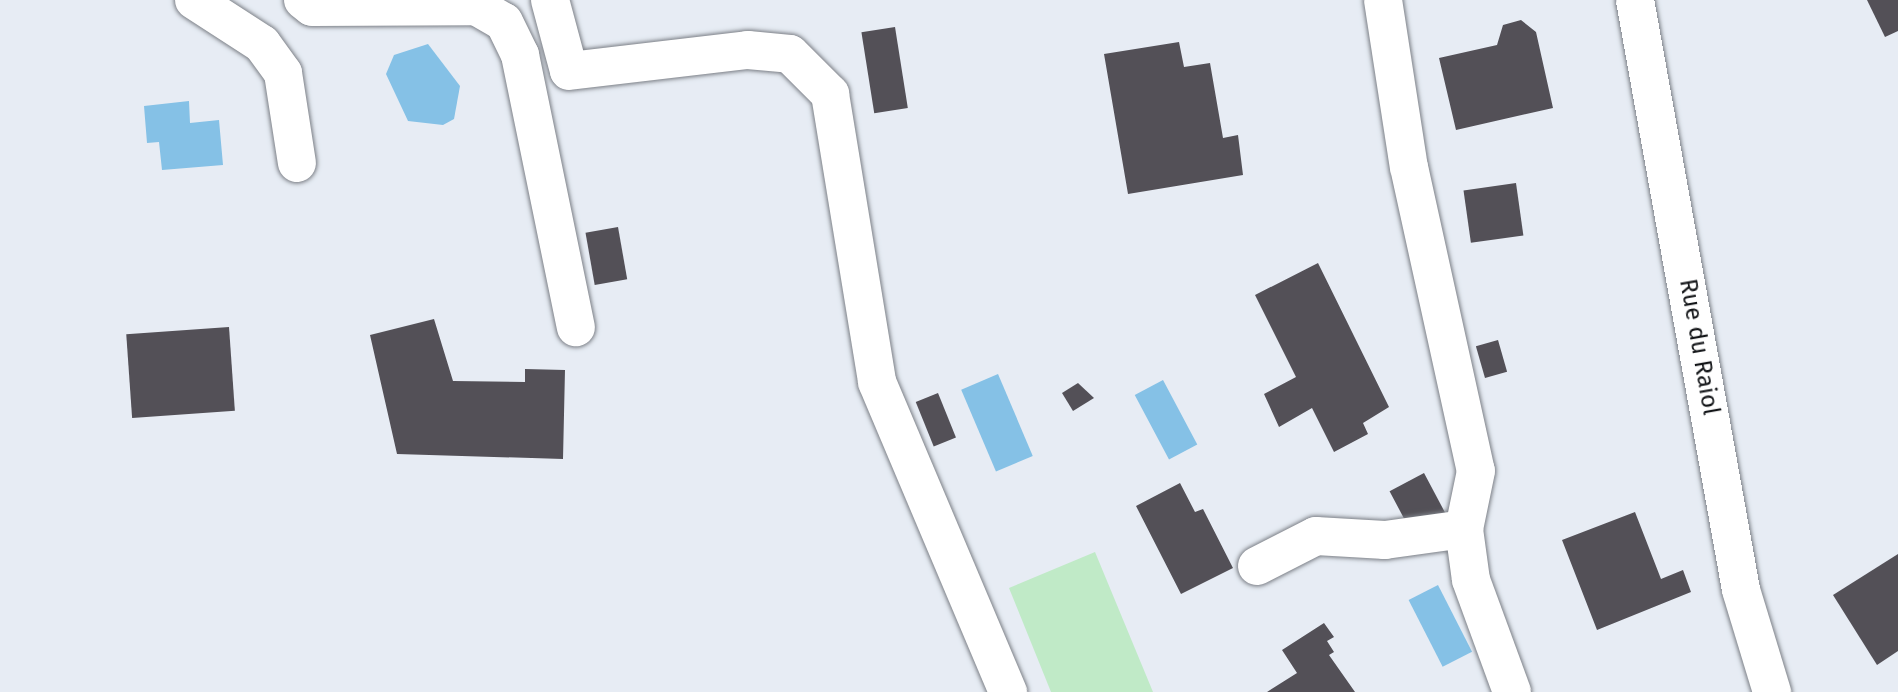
<!DOCTYPE html>
<html>
<head>
<meta charset="utf-8">
<style>
  body { margin:0 }
  #map { position:relative; width:1898px; height:692px; overflow:hidden; background:#e7ecf4; font-family:"Fira Sans",sans-serif }
  div>[style] { position:absolute }
  .green>* { inset:0; background:#c0eac7 }
  .water>* { inset:0; background:#85c1e6; transform-origin:0 0 }
  .building>* { inset:0; background:#535057; transform-origin:0 0 }
  .roads { filter:drop-shadow(0 0 2px #7c8087) drop-shadow(0 0 2px #7c8087) }
  .street>* { height:38px; margin:-19px; padding:0 19px; transform-origin:19px; border-radius:19px; background:#fff }
  span { translate:-50% -50%; white-space:nowrap; text-align:center; line-height:1.15; -webkit-text-stroke:7px #fff; paint-order:stroke }
  .street-label { font-size:24px; color:#121417 }
</style>
</head>
<body>
<div id="map">
  <div class="green">
    <div style="clip-path:polygon(1095px 552px,1153px 692px,1051px 692px,1009px 588px)"></div>
  </div>
  <div class="water">
    <div style="clip-path:polygon(428px 44px,460px 86px,454px 119px,443px 125px,408px 121px,386px 74px,394px 55px)"></div>
    <div style="clip-path:polygon(189px 101px,190px 123px,219px 120px,223px 165px,162px 170px,159px 142px,147px 143px,144px 106px)"></div>
    <div style="left:998px;top:374px;width:89px;height:40px;rotate:67deg"></div>
    <div style="left:1163px;top:380px;width:73px;height:32px;rotate:62deg"></div>
    <div style="left:1438px;top:585px;width:75px;height:33px;rotate:63deg"></div>
  </div>
  <div class="building">
    <div style="clip-path:polygon(1867px 0,1898px 0,1898px 31px,1885px 37px)"></div>
    <div style="clip-path:polygon(1521px 20px,1536px 32px,1553px 108px,1456px 130px,1439px 58px,1497px 45px,1503px 25px)"></div>
    <div style="left:895px;top:27px;width:82px;height:34px;rotate:81deg"></div>
    <div style="clip-path:polygon(1179px 42px,1184px 67px,1210px 63px,1223px 138px,1238px 135px,1243px 175px,1128px 194px,1104px 54px)"></div>
    <div style="left:1516px;top:183px;width:53px;height:53px;rotate:82deg"></div>
    <div style="left:618px;top:227px;width:53px;height:33px;rotate:80deg"></div>
    <div style="clip-path:polygon(1318px 263px,1389px 407px,1363px 423px,1368px 434px,1334px 452px,1312px 408px,1279px 427px,1264px 394px,1296px 377px,1255px 295px)"></div>
    <div style="clip-path:polygon(434px 319px,453px 381px,525px 382px,525px 369px,565px 370px,563px 459px,397px 454px,370px 335px)"></div>
    <div style="left:229px;top:327px;width:84px;height:103px;rotate:86deg"></div>
    <div style="left:1498px;top:340px;width:33px;height:23px;rotate:74deg"></div>
    <div style="clip-path:polygon(1078px 383px,1094px 398px,1073px 411px,1062px 393px)"></div>
    <div style="left:938px;top:393px;width:48px;height:24px;rotate:68deg"></div>
    <div style="left:1424px;top:473px;width:45px;height:39px;rotate:62deg"></div>
    <div style="clip-path:polygon(1180px 483px,1195px 512px,1203px 509px,1233px 568px,1181px 594px,1136px 506px)"></div>
    <div style="clip-path:polygon(1635px 512px,1661px 579px,1683px 570px,1691px 592px,1597px 630px,1562px 540px)"></div>
    <div style="clip-path:polygon(1898px 554px,1898px 651px,1877px 665px,1833px 595px)"></div>
    <div style="clip-path:polygon(1324px 623px,1334px 637px,1327px 641px,1334px 652px,1329px 655px,1355px 692px,1267px 692px,1297px 673px,1282px 650px)"></div>
  </div>
  <div class="roads">
    <div class="street">
      <div style="left:194px;top:0;width:81px;rotate:32.9deg"></div>
      <div style="left:262px;top:44px;width:36px;rotate:54deg"></div>
      <div style="left:283px;top:73px;width:91px;rotate:81.2deg"></div>
      <div style="left:303px;top:0;width:11px;rotate:38deg"></div>
      <div style="left:312px;top:7px;width:164px;rotate:-0.3deg"></div>
      <div style="left:476px;top:6px;width:32px;rotate:30deg"></div>
      <div style="left:504px;top:22px;width:37px;rotate:64deg"></div>
      <div style="left:520px;top:55px;width:278px;rotate:78.4deg"></div>
      <div style="left:550px;top:0;width:73px;rotate:75deg"></div>
      <div style="left:569px;top:71px;width:180px;rotate:-6.7deg"></div>
      <div style="left:748px;top:50px;width:42px;rotate:5.4deg"></div>
      <div style="left:790px;top:54px;width:57px;rotate:45deg"></div>
      <div style="left:830px;top:94px;width:292px;rotate:80.7deg"></div>
      <div style="left:877px;top:382px;width:337px;rotate:67.1deg"></div>
      <div style="left:1383px;top:0;width:169px;rotate:81.2deg"></div>
      <div style="left:1409px;top:167px;width:311px;rotate:77.6deg"></div>
      <div style="left:1476px;top:471px;width:59px;rotate:101.7deg"></div>
      <div style="left:1464px;top:529px;width:51px;rotate:82.2deg"></div>
      <div style="left:1471px;top:580px;width:119px;rotate:69.9deg"></div>
      <div style="left:1635px;top:0;width:599px;rotate:79.81deg"></div>
      <div style="left:1741px;top:590px;width:107px;rotate:73.1deg"></div>
      <div style="left:1257px;top:566px;width:66px;rotate:-27deg"></div>
      <div style="left:1316px;top:536px;width:69px;rotate:3.3deg"></div>
      <div style="left:1385px;top:540px;width:80px;rotate:-7.9deg"></div>
    </div>
  </div>
  <div class="street-label">
    <span style="left:1699px;top:347px;rotate:80deg">Rue du Raiol</span>
  </div>
</div>
</body>
</html>
